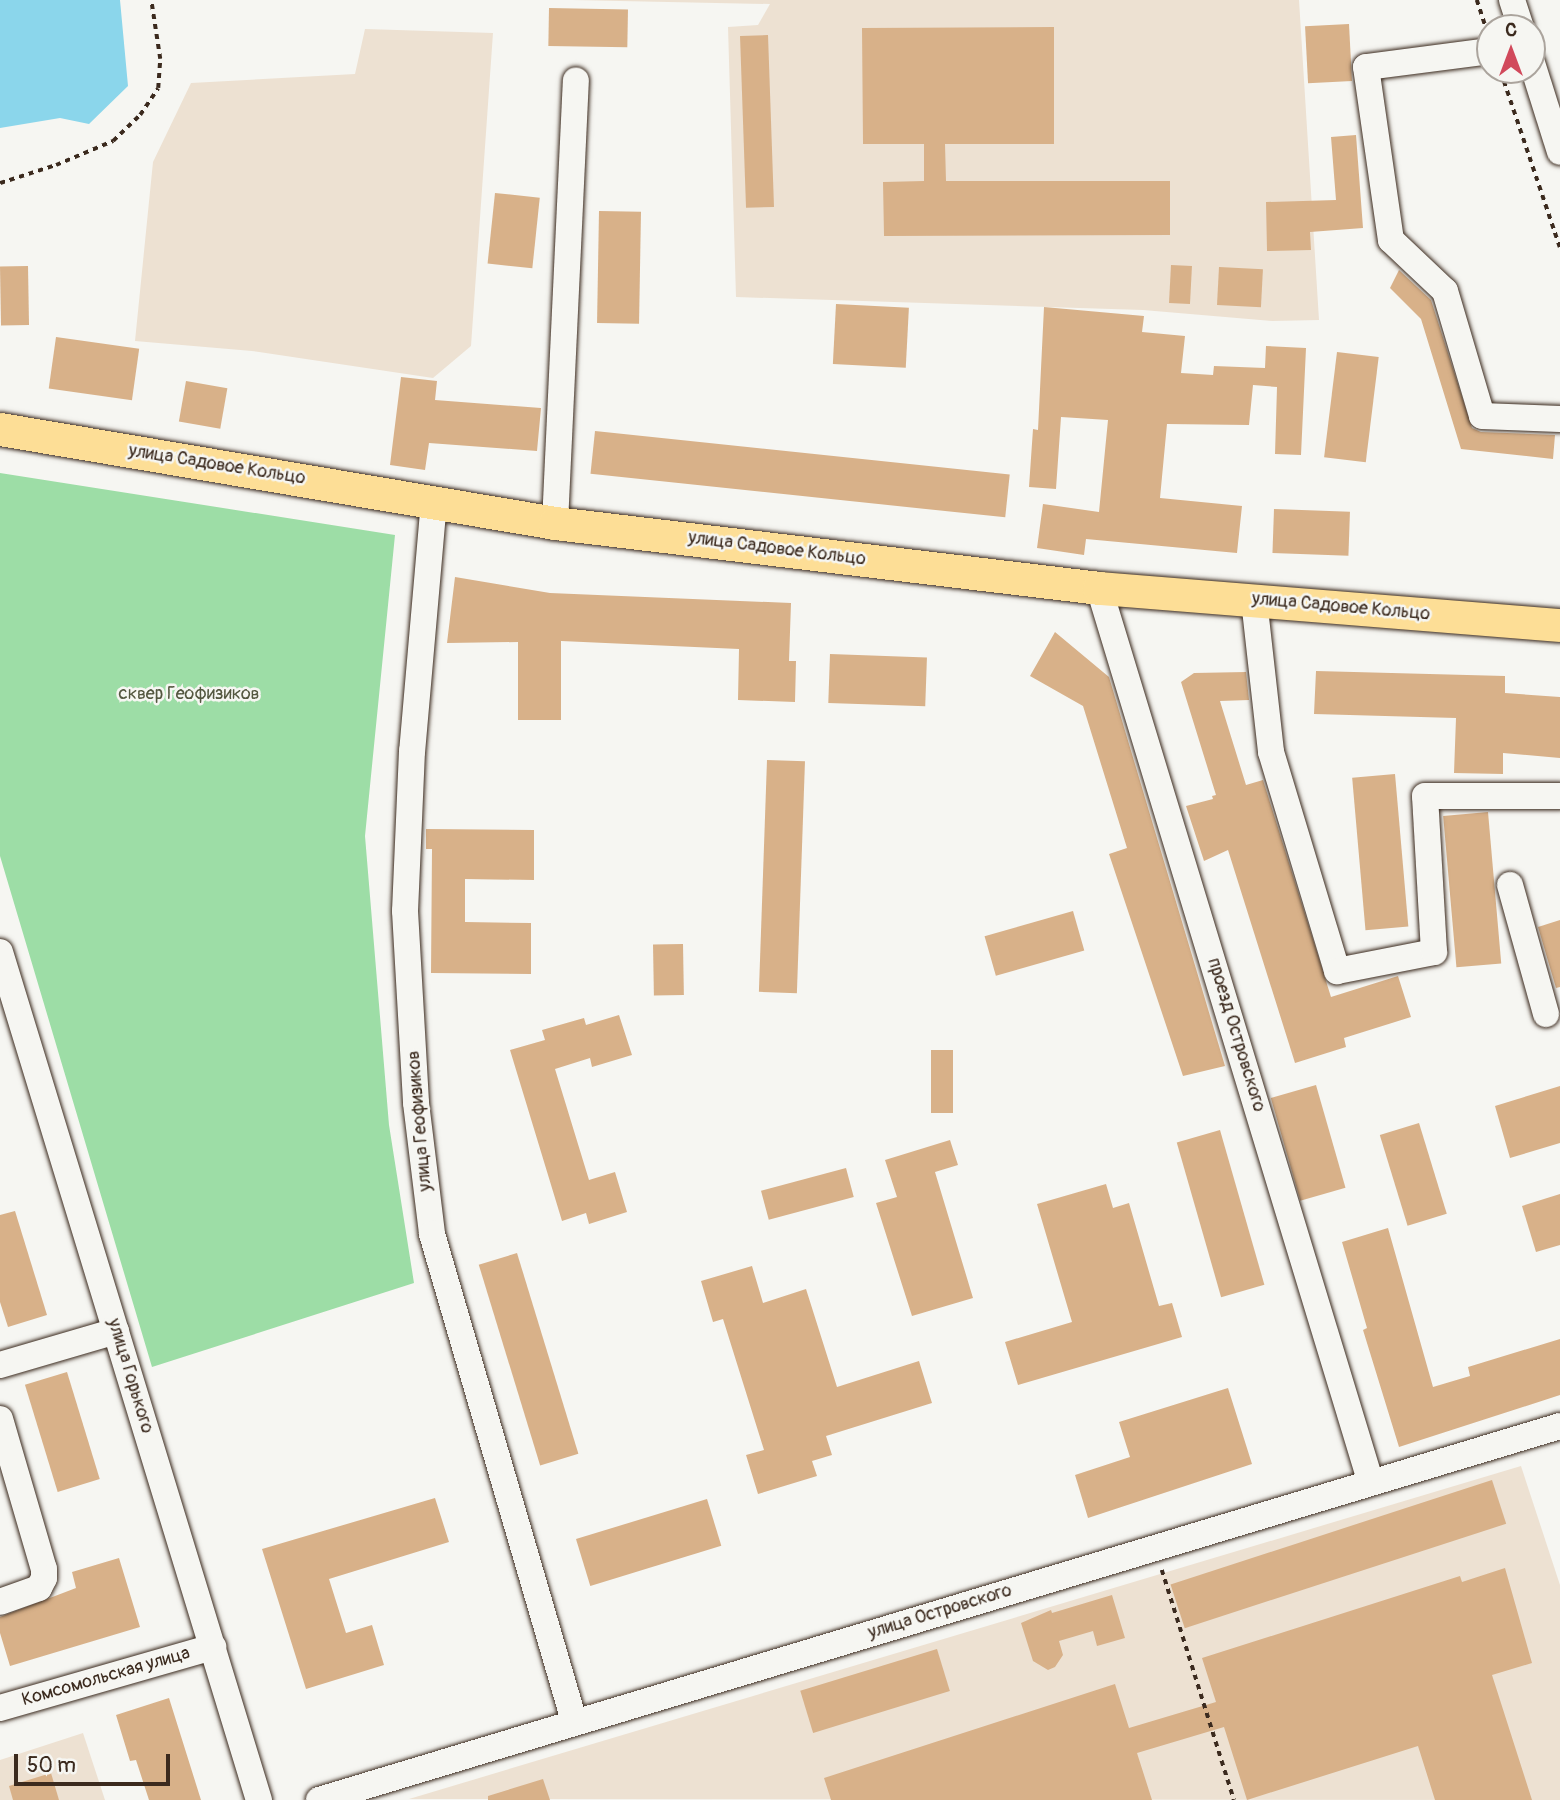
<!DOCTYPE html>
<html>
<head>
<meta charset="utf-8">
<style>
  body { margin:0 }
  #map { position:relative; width:1560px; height:1800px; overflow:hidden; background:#f6f6f2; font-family:Pangolin,sans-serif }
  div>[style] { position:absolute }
  .built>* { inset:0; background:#ede1d2 }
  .green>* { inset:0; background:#9ddda6 }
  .water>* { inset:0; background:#8bd6eb }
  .building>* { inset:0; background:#d8b189; transform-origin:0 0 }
  .path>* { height:3.5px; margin-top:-1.75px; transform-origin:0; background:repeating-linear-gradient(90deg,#3b2a1e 0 5px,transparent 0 10px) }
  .roads { filter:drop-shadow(0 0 2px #3b2a1e) drop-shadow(0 0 2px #3b2a1e) }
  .minor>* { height:26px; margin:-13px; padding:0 13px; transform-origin:13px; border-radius:13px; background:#f6f6f2 }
  .major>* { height:33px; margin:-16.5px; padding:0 16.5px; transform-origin:16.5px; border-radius:16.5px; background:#fdde96 }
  span { translate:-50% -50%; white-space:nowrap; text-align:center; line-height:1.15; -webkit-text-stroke:5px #f6f6f2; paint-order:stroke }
  .street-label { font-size:18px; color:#3b2a1e }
  .park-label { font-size:18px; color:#545740 }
  .north { position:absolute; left:1476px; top:14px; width:70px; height:70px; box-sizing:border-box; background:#f6f6f2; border:2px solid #aba49d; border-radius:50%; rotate:0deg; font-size:19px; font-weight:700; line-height:28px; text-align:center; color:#3b2a1e }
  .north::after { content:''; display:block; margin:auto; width:24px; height:32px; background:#d1495b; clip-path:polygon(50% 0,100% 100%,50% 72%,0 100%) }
  .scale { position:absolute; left:14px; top:1754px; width:156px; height:32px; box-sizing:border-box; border:4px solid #3b2a1e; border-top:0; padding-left:9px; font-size:21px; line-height:24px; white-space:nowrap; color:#3b2a1e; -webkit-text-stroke:5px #f6f6f2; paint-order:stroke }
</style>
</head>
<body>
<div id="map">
  <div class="built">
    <div style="clip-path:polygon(572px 0,1299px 0,1319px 320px,1272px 321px,1143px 310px,736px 297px,728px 27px,758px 25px,770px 4px)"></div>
    <div style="clip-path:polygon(365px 29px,493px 33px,471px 346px,433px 378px,252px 351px,135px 341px,153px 162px,191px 83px,355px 74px)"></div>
    <div style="clip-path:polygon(1521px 1466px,1560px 1585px,1560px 1800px,409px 1799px)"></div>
    <div style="clip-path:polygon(83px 1733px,105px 1800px,0 1800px,0 1760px)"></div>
  </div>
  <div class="green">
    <div style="clip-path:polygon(0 473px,395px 535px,365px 836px,389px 1125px,414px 1283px,152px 1367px,0 856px)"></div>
  </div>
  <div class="water">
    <div style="clip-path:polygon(0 0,120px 0,128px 86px,89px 124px,60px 118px,0 128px)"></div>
  </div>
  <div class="building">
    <div style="left:549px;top:8px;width:79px;height:38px;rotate:1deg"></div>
    <div style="left:1349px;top:24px;width:57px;height:44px;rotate:87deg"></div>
    <div style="clip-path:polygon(1054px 27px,1054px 144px,945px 144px,946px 181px,1170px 181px,1170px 235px,884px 236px,883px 182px,924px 181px,924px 144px,863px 144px,862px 28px)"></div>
    <div style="left:768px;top:35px;width:172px;height:28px;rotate:88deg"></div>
    <div style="clip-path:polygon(1356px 135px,1363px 228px,1310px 232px,1311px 250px,1267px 251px,1266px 202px,1336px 200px,1331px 137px)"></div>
    <div style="left:495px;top:193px;width:45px;height:71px;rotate:6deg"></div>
    <div style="left:599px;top:211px;width:42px;height:112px;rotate:1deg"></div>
    <div style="left:1171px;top:265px;width:21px;height:38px;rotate:3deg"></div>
    <div style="left:28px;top:266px;width:59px;height:28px;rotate:89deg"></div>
    <div style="left:1219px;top:267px;width:44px;height:38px;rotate:3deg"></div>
    <div style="clip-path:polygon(1399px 270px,1431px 300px,1472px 428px,1481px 432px,1555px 435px,1553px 459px,1461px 449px,1421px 319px,1390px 288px)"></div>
    <div style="left:836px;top:304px;width:73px;height:60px;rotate:3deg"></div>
    <div style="clip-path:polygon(1044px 307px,1144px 316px,1142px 332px,1185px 336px,1181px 373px,1213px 375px,1214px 366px,1265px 368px,1266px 346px,1306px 348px,1301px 455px,1275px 454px,1277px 387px,1253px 385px,1249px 425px,1167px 424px,1160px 498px,1242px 506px,1237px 553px,1086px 539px,1084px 555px,1037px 548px,1043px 504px,1099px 512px,1108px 420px,1061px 417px,1056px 489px,1029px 487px,1033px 429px,1038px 430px)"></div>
    <div style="left:56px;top:337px;width:84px;height:52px;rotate:8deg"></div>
    <div style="left:1337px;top:352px;width:42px;height:106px;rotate:7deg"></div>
    <div style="clip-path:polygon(401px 377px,437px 381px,435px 400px,541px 408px,537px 451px,429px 443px,425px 470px,390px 465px)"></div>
    <div style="left:186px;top:381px;width:42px;height:41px;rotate:10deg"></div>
    <div style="left:595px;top:431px;width:417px;height:43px;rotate:6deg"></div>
    <div style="left:1274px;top:509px;width:76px;height:44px;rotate:2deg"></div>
    <div style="clip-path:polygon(455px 577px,550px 593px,791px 603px,789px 661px,796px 661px,795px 702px,738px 700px,739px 649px,561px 641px,561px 720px,518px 720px,518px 642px,447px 643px)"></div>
    <div style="clip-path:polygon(1055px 632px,1109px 677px,1225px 1066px,1183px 1076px,1109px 854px,1127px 848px,1083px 706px,1030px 676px)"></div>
    <div style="left:830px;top:654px;width:97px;height:49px;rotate:2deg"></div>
    <div style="clip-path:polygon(1316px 671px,1505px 676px,1505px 693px,1560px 697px,1560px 758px,1503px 753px,1503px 774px,1454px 773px,1456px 718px,1314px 714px)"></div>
    <div style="clip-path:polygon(1246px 672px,1249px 700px,1220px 701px,1246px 785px,1263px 780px,1331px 997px,1398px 976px,1411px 1017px,1344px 1038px,1346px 1047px,1295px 1063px,1228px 850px,1204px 861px,1186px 806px,1213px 799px,1212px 796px,1216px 795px,1181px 682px,1194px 673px)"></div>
    <div style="left:767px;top:760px;width:38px;height:232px;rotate:2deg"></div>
    <div style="left:1395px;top:774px;width:153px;height:43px;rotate:85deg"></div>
    <div style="left:1488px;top:812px;width:152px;height:45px;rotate:85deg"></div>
    <div style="clip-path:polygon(426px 829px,534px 830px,534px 880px,465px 879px,465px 922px,531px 923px,531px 974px,431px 973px,432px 849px,426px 849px)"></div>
    <div style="left:1073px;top:911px;width:41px;height:92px;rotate:74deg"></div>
    <div style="clip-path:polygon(1560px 920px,1560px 987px,1556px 988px,1538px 927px)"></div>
    <div style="left:683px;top:944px;width:51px;height:30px;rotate:89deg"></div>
    <div style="clip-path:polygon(619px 1015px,632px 1055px,592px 1067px,590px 1058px,555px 1069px,589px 1180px,615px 1172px,627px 1212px,589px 1224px,586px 1213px,562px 1221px,510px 1050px,545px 1040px,542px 1030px,584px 1018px,586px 1025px)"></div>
    <div style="left:931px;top:1050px;width:22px;height:63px"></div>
    <div style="left:1316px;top:1085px;width:107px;height:47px;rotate:74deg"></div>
    <div style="clip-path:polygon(1560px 1086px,1560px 1143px,1510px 1158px,1495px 1106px)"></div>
    <div style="left:1419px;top:1123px;width:95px;height:41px;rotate:73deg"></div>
    <div style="left:1220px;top:1130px;width:161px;height:45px;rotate:74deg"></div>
    <div style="clip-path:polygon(950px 1140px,958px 1165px,935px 1172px,973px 1298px,912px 1316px,876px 1203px,897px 1197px,885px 1160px)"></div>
    <div style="left:846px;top:1168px;width:30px;height:88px;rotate:75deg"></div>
    <div style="clip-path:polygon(1106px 1184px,1113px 1208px,1129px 1203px,1159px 1306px,1172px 1303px,1182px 1337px,1018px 1385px,1005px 1342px,1072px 1322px,1037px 1204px)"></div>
    <div style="clip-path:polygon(1560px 1194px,1560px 1245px,1536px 1252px,1522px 1206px)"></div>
    <div style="clip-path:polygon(15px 1211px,47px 1315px,8px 1327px,0 1302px,0 1215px)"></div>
    <div style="clip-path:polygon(1388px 1228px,1433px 1387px,1470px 1376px,1468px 1367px,1560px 1339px,1560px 1395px,1399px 1447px,1363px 1330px,1367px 1328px,1342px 1242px)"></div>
    <div style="left:517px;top:1253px;width:210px;height:40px;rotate:73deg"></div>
    <div style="clip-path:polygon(752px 1266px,763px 1303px,806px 1289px,837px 1387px,919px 1361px,932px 1403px,826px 1436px,832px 1455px,812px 1461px,817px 1476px,758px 1494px,746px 1455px,764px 1450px,723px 1319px,713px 1322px,701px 1281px)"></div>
    <div style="left:67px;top:1372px;width:112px;height:44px;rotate:73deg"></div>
    <div style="clip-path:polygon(1228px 1388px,1252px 1464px,1088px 1518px,1075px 1475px,1130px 1457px,1119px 1422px)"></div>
    <div style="left:1492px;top:1480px;width:46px;height:338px;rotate:72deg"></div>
    <div style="clip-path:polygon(435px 1498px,449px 1542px,329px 1579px,346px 1633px,372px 1625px,384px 1665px,306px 1689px,262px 1549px)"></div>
    <div style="left:707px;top:1499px;width:49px;height:137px;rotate:73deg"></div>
    <div style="clip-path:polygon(119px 1558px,140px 1627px,10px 1666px,0 1633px,0 1617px,76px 1588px,72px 1572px)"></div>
    <div style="clip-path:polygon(1505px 1568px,1532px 1663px,1492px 1675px,1532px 1800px,1435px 1800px,1418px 1746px,1247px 1800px,1224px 1727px,1137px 1753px,1152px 1800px,831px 1800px,824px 1778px,1115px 1684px,1129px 1728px,1216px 1702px,1202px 1658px,1460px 1576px,1462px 1582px)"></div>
    <div style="clip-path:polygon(1112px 1595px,1125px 1638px,1097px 1646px,1093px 1631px,1059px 1641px,1063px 1655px,1055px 1667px,1048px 1670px,1033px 1661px,1021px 1623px,1051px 1610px,1052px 1613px)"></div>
    <div style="left:937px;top:1649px;width:44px;height:143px;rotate:73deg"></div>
    <div style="clip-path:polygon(169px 1698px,201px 1800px,149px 1800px,136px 1760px,130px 1761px,116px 1715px)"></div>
    <div style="clip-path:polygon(51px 1773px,59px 1800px,13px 1800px,9px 1786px)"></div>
    <div style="clip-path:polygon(543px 1779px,550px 1800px,488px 1800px,488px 1796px)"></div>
  </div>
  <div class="path">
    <div style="left:1477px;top:0;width:29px;rotate:72deg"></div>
    <div style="left:1501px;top:72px;width:185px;rotate:71.4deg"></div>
    <div style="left:0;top:183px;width:59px;rotate:-17.8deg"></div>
    <div style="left:56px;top:165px;width:62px;rotate:-22.8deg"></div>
    <div style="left:113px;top:141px;width:37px;rotate:-44deg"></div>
    <div style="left:140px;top:115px;width:32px;rotate:-56deg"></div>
    <div style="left:158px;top:88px;width:29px;rotate:-86deg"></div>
    <div style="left:160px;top:59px;width:60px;rotate:-98.7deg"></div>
    <div style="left:1162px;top:1570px;width:241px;rotate:72.6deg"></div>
  </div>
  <div class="roads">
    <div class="minor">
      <div style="left:1512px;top:0;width:29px;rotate:72deg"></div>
      <div style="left:1490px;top:51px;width:125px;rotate:172.6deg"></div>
      <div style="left:1366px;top:67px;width:175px;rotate:81.8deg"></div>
      <div style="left:1391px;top:240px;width:74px;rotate:43.4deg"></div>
      <div style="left:1445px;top:291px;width:130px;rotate:73.5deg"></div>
      <div style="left:1482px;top:416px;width:78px;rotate:2.2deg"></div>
      <div style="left:1532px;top:63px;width:93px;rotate:72.5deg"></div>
      <div style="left:434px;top:501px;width:251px;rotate:95deg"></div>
      <div style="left:412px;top:751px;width:160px;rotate:92.5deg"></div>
      <div style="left:405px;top:911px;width:192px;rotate:86.7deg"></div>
      <div style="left:416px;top:1103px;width:132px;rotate:83deg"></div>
      <div style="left:432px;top:1234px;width:507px;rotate:73.74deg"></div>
      <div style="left:555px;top:523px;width:443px;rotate:-87.3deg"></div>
      <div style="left:1099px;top:588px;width:935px;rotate:73.1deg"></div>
      <div style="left:1254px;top:600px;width:153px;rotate:83.6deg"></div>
      <div style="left:1271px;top:752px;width:229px;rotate:73.2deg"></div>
      <div style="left:1337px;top:971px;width:99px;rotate:-11.1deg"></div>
      <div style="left:1434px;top:952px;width:156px;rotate:-93.3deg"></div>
      <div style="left:1425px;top:796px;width:135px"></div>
      <div style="left:1510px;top:885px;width:134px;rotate:74.4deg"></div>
      <div style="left:0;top:952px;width:887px;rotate:73.02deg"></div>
      <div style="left:0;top:1365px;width:121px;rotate:-16.3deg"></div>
      <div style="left:0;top:1419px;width:156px;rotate:73.7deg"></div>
      <div style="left:44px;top:1569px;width:9px;rotate:90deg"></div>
      <div style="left:44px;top:1578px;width:11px;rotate:117deg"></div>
      <div style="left:39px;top:1588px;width:41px;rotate:160.3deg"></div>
      <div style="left:0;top:1708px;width:222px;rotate:-16deg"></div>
      <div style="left:319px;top:1800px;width:1296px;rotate:-16.77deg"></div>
    </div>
    <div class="major">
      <div style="left:0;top:429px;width:563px;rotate:9.61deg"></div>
      <div style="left:555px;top:523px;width:548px;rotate:6.81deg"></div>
      <div style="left:1099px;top:588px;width:462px;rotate:4.6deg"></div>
    </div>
  </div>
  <div class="street-label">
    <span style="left:217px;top:465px;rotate:9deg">улица Садовое Кольцо</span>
    <span style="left:777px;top:549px;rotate:7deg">улица Садовое Кольцо</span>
    <span style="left:1341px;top:607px;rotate:5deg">улица Садовое Кольцо</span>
    <span style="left:1236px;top:1035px;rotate:73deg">проезд Островского</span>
    <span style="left:420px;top:1121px;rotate:-95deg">улица Геофизиков</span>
    <span style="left:130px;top:1376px;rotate:73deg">улица Горького</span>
    <span style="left:940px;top:1612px;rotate:-17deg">улица Островского</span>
    <span style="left:106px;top:1677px;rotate:-16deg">Комсомольская улица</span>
  </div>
  <div class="park-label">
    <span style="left:189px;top:694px">cквер Геофизиков</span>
  </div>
  <div class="north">С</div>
  <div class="scale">50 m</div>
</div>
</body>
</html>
